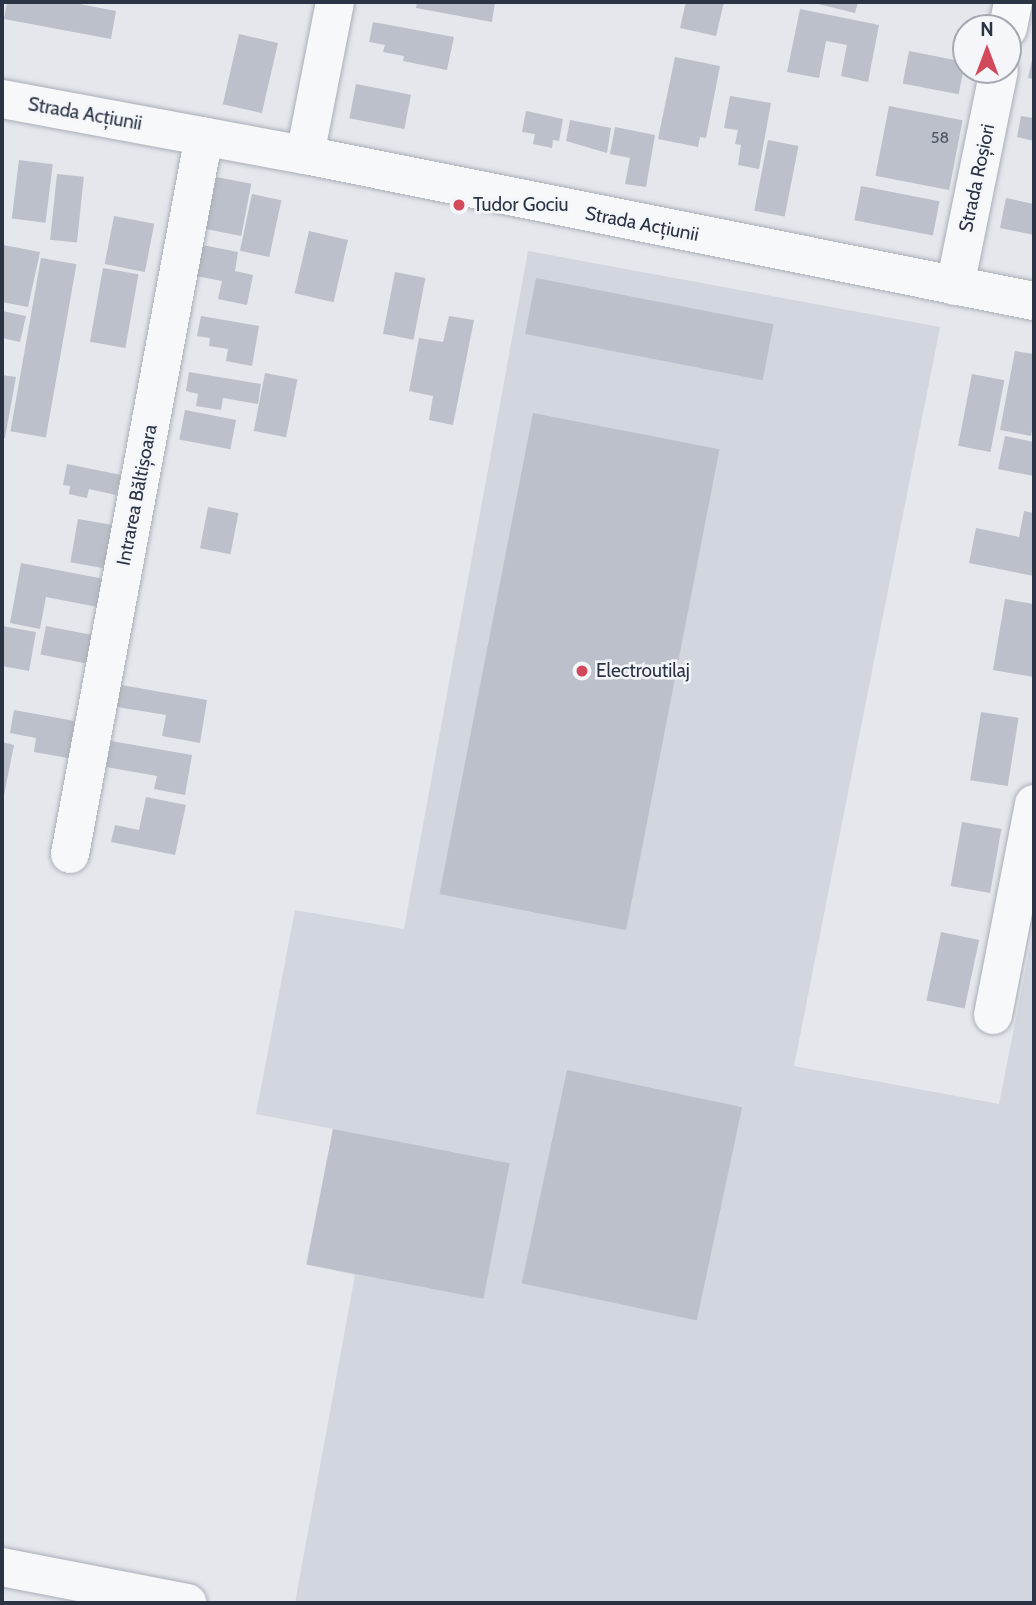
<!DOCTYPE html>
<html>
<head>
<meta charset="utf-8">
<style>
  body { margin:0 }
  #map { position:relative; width:1036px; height:1605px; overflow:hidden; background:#e4e7ec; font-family:Cabin,sans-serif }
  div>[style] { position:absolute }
  .built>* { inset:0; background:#d2d6de }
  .building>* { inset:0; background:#bbc0ca; transform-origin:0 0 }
  .roads { filter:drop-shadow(0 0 2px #a9aeb7) drop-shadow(0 0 2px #a9aeb7) }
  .minor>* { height:38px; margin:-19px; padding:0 19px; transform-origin:19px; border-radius:19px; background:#f7f8fa }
  .dots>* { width:19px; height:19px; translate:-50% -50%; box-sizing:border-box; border:4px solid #f4f6f9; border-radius:50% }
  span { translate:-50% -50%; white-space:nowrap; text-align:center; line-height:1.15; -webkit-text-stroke:5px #f4f6f9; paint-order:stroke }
  .number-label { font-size:16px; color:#4f5766 }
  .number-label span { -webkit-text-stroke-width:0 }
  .street-label { font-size:19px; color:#2b3445 }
  .poi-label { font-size:19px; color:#2b3445 }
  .left { translate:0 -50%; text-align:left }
  .frame { position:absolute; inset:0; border:4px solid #2b3445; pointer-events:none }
  .north { position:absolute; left:952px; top:14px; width:70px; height:70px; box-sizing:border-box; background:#f4f6f9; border:2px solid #a4a8b1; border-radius:50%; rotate:0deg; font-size:19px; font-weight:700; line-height:28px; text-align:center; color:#2b3445 }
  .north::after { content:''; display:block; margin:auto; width:24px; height:32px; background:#d1495b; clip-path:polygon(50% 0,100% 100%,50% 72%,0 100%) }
</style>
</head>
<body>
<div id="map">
  <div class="built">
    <div style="clip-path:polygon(528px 251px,940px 327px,794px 1066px,999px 1104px,1034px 927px,1034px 1603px,295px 1603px,355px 1275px,306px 1264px,333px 1129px,256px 1114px,295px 910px,404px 929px)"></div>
  </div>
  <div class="building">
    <div style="clip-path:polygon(7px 2px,69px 2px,116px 11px,111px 39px,4px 19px)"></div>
    <div style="clip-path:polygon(417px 2px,495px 2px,492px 22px,416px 8px)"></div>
    <div style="clip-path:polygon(686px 2px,724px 2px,716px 36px,680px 28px)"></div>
    <div style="clip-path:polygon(810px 2px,858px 2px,855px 13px)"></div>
    <div style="clip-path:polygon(800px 9px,879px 25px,868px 82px,841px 76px,847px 45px,826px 41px,819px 78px,787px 72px)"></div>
    <div style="clip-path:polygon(373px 22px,454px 37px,447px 70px,403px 61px,404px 56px,383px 52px,385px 45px,369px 42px)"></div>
    <div style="left:239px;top:34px;width:40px;height:72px;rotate:13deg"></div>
    <div style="left:909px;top:51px;width:57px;height:33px;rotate:11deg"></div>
    <div style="clip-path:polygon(1033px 55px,1034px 56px,1034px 79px,1028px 78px)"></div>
    <div style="clip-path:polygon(675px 57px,720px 66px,706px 138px,700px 137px,698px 147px,658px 139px)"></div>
    <div style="left:356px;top:84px;width:56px;height:35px;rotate:11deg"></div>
    <div style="clip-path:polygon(730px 96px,771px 103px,759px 169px,738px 165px,741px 145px,735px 144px,738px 130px,724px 128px)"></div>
    <div style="left:889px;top:106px;width:75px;height:71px;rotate:11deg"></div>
    <div style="clip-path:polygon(526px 111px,563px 119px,559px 141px,553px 140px,552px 148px,533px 144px,535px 134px,522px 132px)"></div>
    <div style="clip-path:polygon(1021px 116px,1034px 118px,1034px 141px,1017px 137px)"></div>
    <div style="clip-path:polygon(570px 120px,611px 128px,607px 153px,566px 141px)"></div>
    <div style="clip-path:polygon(615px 127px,655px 135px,646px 187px,625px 184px,630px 158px,610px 154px)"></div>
    <div style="left:768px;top:140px;width:31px;height:72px;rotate:11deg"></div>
    <div style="left:19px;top:160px;width:34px;height:59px;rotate:7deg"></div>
    <div style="left:57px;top:174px;width:27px;height:66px;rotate:6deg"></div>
    <div style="left:216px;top:177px;width:36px;height:53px;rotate:11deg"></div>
    <div style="left:861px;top:186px;width:80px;height:35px;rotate:11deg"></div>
    <div style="left:252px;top:194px;width:30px;height:58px;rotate:12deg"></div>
    <div style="clip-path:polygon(1006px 198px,1034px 204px,1034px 235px,1000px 228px)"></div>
    <div style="left:114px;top:216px;width:41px;height:49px;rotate:11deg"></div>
    <div style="left:309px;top:231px;width:40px;height:64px;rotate:13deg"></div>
    <div style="clip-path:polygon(197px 244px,238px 252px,235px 271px,253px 275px,247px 305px,218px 299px,222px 281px,191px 275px)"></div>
    <div style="clip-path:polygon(3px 245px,40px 252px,28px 307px,2px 302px)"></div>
    <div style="left:41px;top:258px;width:36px;height:176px;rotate:10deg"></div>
    <div style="left:103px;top:268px;width:36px;height:75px;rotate:10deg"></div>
    <div style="left:395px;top:272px;width:31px;height:63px;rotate:11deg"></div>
    <div style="left:536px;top:278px;width:242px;height:57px;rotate:11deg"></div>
    <div style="clip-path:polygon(2px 311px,26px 316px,20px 342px,2px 338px)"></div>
    <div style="clip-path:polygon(201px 316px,259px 326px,252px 366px,226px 361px,228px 349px,209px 346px,210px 338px,197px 336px)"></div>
    <div style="clip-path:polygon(449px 316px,474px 320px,453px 425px,429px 420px,433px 396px,409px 391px,419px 338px,443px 342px)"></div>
    <div style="clip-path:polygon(1015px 351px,1034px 354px,1034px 419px,1031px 436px,1000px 430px)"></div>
    <div style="clip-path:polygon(189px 372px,261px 384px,258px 404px,223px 398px,221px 410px,196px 406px,198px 394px,186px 391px)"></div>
    <div style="left:265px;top:373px;width:33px;height:59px;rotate:11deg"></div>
    <div style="left:972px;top:374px;width:33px;height:73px;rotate:11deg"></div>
    <div style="clip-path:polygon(2px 375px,16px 377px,5px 438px,2px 438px)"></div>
    <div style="left:185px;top:410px;width:52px;height:30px;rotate:11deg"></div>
    <div style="left:533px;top:413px;width:190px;height:490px;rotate:11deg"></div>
    <div style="clip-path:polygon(1005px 436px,1034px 442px,1034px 476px,998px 469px)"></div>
    <div style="clip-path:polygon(67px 464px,121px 475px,116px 495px,89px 489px,87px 498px,69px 494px,70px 486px,63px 485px)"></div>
    <div style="left:208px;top:507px;width:31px;height:42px;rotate:11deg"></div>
    <div style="clip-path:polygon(1024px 511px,1034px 513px,1034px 576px,969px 563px,976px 528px,1019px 537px)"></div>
    <div style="left:78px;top:519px;width:41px;height:44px;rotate:10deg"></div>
    <div style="clip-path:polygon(21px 563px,104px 579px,98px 607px,46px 597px,40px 629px,10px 623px)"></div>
    <div style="clip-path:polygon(1005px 599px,1034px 604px,1034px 677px,993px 670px)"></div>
    <div style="clip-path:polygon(2px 626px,36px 632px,29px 671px,2px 666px)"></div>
    <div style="left:46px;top:626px;width:47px;height:29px;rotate:11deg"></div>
    <div style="clip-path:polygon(121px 685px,207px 700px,200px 743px,162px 736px,166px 715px,117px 707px)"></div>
    <div style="clip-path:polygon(14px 710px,80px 722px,74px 759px,34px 752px,36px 738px,10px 733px)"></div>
    <div style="left:981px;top:712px;width:38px;height:69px;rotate:9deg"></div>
    <div style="clip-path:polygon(111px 741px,192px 755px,185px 795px,154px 789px,157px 776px,106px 767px)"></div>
    <div style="clip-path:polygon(2px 742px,14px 745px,3px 800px,2px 799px)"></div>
    <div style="clip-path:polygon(146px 797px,186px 805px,175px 855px,111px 842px,115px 825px,139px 830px)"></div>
    <div style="left:962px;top:822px;width:40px;height:65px;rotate:10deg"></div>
    <div style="left:941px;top:932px;width:39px;height:70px;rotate:12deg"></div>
    <div style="left:567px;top:1070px;width:179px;height:218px;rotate:12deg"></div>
    <div style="left:333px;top:1129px;width:180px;height:138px;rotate:11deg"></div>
  </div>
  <div class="roads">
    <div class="minor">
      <div style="left:1008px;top:28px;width:26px;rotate:-79deg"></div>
      <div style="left:2px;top:99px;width:308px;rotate:10.5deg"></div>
      <div style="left:305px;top:155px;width:743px;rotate:11.33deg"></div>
      <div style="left:305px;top:155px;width:156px;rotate:-78.9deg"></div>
      <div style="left:955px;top:286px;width:220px;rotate:-78.5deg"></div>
      <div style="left:70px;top:854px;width:730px;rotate:-79.43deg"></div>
      <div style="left:993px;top:1015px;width:215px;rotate:-79deg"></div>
      <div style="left:2px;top:1567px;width:189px;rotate:11deg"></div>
    </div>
  </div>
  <div class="dots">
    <div style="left:459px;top:205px;background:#d1495b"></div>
    <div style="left:582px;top:671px;background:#d1495b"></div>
  </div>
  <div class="number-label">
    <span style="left:940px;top:138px">58</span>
  </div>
  <div class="street-label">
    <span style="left:85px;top:114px;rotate:10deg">Strada Acțiunii</span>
    <span style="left:977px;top:178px;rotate:-78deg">Strada Roșiori</span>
    <span style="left:642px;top:224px;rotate:11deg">Strada Acțiunii</span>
    <span style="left:137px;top:495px;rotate:-79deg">Intrarea Băltișoara</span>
  </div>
  <div class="poi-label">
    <span class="left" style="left:473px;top:205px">Tudor Gociu</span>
    <span class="left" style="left:596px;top:671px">Electroutilaj</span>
  </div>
  <div class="frame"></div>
  <div class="north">N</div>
</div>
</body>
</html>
